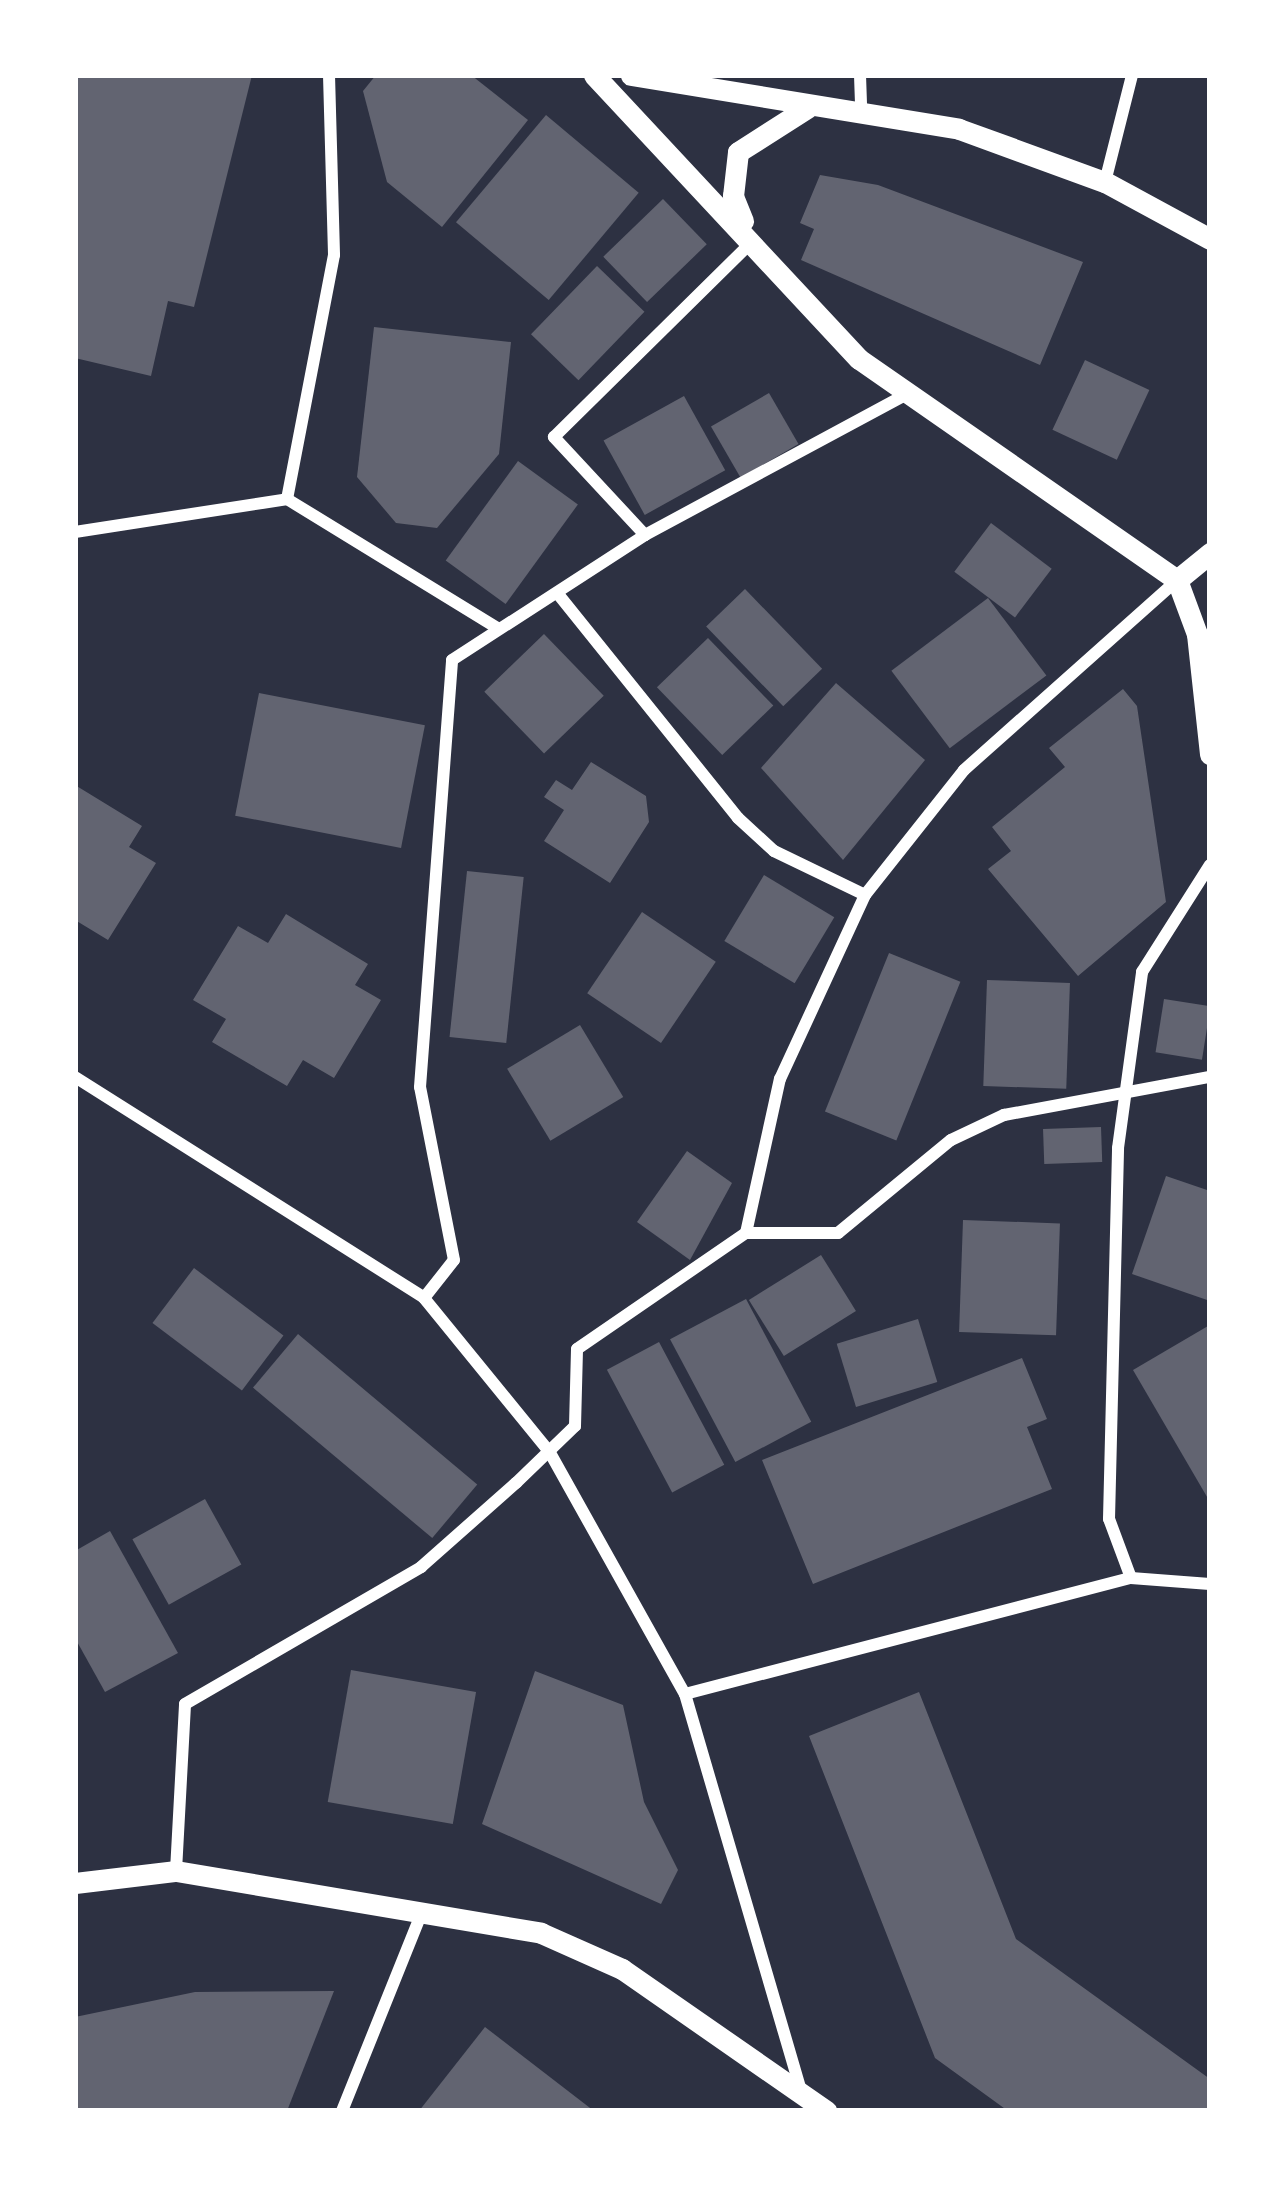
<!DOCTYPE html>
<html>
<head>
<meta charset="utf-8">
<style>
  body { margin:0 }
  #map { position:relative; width:1285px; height:2186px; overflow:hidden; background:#2d3142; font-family:"Titillium Web",sans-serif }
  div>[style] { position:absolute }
  .building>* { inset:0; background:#626471; transform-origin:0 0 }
  .minor>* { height:12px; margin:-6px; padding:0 6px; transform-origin:6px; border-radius:6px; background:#fff }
  .tertiary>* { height:21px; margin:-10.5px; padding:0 10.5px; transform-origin:10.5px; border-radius:10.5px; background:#fff }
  span { translate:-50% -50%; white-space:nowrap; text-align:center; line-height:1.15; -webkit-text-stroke:10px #fff; paint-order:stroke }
  .frame { position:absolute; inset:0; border:78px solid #fff; pointer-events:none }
</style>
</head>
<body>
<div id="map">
  <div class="building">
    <div style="clip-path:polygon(75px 75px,252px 75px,194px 307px,168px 301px,151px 376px,75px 358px)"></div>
    <div style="clip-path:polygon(376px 75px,471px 75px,528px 120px,442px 227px,387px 182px,363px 91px)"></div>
    <div style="left:546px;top:115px;width:121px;height:140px;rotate:40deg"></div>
    <div style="clip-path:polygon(820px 175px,878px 185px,1083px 262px,1040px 365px,801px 260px,814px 229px,800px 223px)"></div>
    <div style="left:663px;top:199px;width:63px;height:83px;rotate:46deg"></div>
    <div style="left:597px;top:266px;width:66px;height:95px;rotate:44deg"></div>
    <div style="clip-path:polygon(374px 327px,511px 342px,499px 454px,437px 528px,396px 523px,357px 477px)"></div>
    <div style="left:1085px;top:360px;width:71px;height:77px;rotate:25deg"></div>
    <div style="left:769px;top:393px;width:59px;height:67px;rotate:60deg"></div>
    <div style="left:684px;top:396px;width:85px;height:92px;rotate:61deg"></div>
    <div style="left:518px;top:461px;width:74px;height:123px;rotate:36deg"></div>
    <div style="left:991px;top:523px;width:76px;height:61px;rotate:37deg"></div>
    <div style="left:745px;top:589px;width:111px;height:54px;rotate:46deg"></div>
    <div style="left:988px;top:598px;width:97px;height:121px;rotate:53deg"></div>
    <div style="left:544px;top:634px;width:86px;height:83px;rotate:46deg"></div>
    <div style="left:708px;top:638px;width:94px;height:71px;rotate:46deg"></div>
    <div style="clip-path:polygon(836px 683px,925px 760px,843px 860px,761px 768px)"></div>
    <div style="clip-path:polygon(1123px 689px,1137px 706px,1166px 902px,1078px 976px,988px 869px,1011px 851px,992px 827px,1065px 767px,1049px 748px)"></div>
    <div style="left:259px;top:693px;width:169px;height:125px;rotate:11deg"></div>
    <div style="clip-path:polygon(591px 762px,646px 796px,649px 822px,610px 883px,544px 841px,564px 810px,544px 797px,556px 780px,572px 790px)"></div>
    <div style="clip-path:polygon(75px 785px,142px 826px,129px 847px,156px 863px,108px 940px,75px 920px)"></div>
    <div style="left:467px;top:871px;width:57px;height:167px;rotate:6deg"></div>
    <div style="left:764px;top:875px;width:82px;height:77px;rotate:31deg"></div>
    <div style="left:642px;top:912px;width:89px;height:98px;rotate:34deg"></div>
    <div style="clip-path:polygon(286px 914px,368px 964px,355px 985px,381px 1000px,334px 1078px,303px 1060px,287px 1086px,212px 1042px,226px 1019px,193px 1000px,238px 926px,268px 943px)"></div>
    <div style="left:889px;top:953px;width:77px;height:171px;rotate:22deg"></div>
    <div style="left:987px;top:980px;width:83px;height:106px;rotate:2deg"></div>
    <div style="left:1164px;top:999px;width:47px;height:54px;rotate:9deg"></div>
    <div style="left:580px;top:1025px;width:84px;height:85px;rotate:59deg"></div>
    <div style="left:1101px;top:1127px;width:35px;height:58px;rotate:88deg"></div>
    <div style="clip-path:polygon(687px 1151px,732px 1183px,690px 1260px,637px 1222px)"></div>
    <div style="clip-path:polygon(1166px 1176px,1210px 1191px,1210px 1301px,1132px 1274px)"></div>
    <div style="left:963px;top:1220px;width:97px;height:112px;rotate:2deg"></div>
    <div style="left:821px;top:1255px;width:66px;height:85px;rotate:58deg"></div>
    <div style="left:194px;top:1268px;width:112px;height:69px;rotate:37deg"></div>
    <div style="left:746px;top:1299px;width:139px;height:86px;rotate:62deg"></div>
    <div style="left:918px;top:1319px;width:66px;height:85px;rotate:73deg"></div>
    <div style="clip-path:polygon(1208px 1326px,1210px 1329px,1210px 1502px,1133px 1370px)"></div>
    <div style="left:298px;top:1334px;width:234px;height:70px;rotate:40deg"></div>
    <div style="left:659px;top:1342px;width:139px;height:59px;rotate:62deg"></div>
    <div style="clip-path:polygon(1022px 1358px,1047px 1419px,1027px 1427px,1052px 1489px,813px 1584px,762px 1460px)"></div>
    <div style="left:205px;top:1499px;width:75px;height:83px;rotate:61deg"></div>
    <div style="clip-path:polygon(110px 1531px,178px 1653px,105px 1692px,75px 1638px,75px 1551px)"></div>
    <div style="left:351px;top:1670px;width:127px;height:134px;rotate:10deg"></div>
    <div style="clip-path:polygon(535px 1671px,623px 1705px,644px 1802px,678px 1870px,661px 1904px,482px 1824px)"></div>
    <div style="clip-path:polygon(919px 1692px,1016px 1939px,1210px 2079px,1210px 2111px,1008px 2111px,935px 2058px,809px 1736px)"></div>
    <div style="clip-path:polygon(334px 1991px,287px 2111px,75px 2111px,75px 2017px,195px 1992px)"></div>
    <div style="clip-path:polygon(485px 2027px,594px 2111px,419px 2111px)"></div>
  </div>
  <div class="minor">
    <div style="left:329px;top:75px;width:180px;rotate:88.4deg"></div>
    <div style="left:334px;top:255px;width:248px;rotate:100.9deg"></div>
    <div style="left:287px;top:499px;width:245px;rotate:31.5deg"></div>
    <div style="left:860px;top:75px;width:36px;rotate:88deg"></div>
    <div style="left:1105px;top:182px;width:110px;rotate:-75.8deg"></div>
    <div style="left:75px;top:532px;width:215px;rotate:-8.8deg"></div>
    <div style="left:645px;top:535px;width:134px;rotate:-132.9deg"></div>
    <div style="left:554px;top:437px;width:276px;rotate:-44.6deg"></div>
    <div style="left:558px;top:594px;width:287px;rotate:51.2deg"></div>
    <div style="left:738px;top:818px;width:49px;rotate:42.5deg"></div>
    <div style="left:774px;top:851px;width:101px;rotate:25.8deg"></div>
    <div style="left:75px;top:1077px;width:413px;rotate:32.3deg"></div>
    <div style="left:424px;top:1298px;width:198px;rotate:50.8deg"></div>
    <div style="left:549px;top:1451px;width:278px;rotate:60.8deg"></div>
    <div style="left:685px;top:1694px;width:414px;rotate:73.7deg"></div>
    <div style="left:746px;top:1233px;width:158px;rotate:-77.6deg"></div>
    <div style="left:780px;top:1079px;width:203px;rotate:-65.2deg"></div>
    <div style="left:865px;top:895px;width:159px;rotate:-51.6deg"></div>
    <div style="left:964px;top:770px;width:285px;rotate:-41.7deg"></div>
    <div style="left:424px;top:1298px;width:48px;rotate:-51.7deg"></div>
    <div style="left:454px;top:1260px;width:176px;rotate:-101.1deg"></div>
    <div style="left:420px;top:1087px;width:428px;rotate:-85.7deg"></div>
    <div style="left:452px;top:660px;width:230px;rotate:-32.9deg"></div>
    <div style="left:645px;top:535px;width:293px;rotate:-28.3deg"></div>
    <div style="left:1131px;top:1578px;width:63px;rotate:-110.4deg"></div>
    <div style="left:1109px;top:1519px;width:371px;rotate:-88.6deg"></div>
    <div style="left:1118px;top:1148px;width:178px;rotate:-82.2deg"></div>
    <div style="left:1142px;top:972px;width:127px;rotate:-57.6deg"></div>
    <div style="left:685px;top:1694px;width:461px;rotate:-14.6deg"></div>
    <div style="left:1131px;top:1578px;width:79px;rotate:4.3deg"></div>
    <div style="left:176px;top:1871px;width:167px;rotate:-86.9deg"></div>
    <div style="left:185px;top:1704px;width:273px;rotate:-30.1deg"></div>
    <div style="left:421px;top:1567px;width:127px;rotate:-41.5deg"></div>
    <div style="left:516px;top:1483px;width:82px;rotate:-44deg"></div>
    <div style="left:575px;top:1426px;width:77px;rotate:-88.5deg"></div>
    <div style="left:577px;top:1349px;width:205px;rotate:-34.5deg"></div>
    <div style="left:746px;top:1233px;width:92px"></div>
    <div style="left:838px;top:1233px;width:146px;rotate:-39.5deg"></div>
    <div style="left:951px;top:1140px;width:59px;rotate:-25.3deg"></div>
    <div style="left:1004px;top:1115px;width:209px;rotate:-10.5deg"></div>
    <div style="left:342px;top:2111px;width:214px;rotate:-68.1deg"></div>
  </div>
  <div class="tertiary">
    <div style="left:594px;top:75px;width:388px;rotate:47deg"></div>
    <div style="left:859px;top:359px;width:387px;rotate:34.8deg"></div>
    <div style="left:1177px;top:580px;width:58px;rotate:69.7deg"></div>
    <div style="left:1197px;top:634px;width:121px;rotate:83.8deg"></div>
    <div style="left:631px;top:75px;width:332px;rotate:9.3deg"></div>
    <div style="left:959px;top:129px;width:155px;rotate:20deg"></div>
    <div style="left:1105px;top:182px;width:119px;rotate:28.5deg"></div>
    <div style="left:743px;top:221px;width:27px;rotate:-112deg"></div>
    <div style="left:733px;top:196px;width:44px;rotate:-83.5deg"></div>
    <div style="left:738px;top:152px;width:82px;rotate:-32.5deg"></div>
    <div style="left:1177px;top:580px;width:43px;rotate:-39.3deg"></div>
    <div style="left:75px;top:1883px;width:102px;rotate:-6.8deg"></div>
    <div style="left:176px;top:1871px;width:370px;rotate:9.6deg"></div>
    <div style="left:541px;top:1933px;width:89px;rotate:24deg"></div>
    <div style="left:622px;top:1969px;width:249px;rotate:34.8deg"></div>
  </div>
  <div class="frame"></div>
</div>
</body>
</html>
